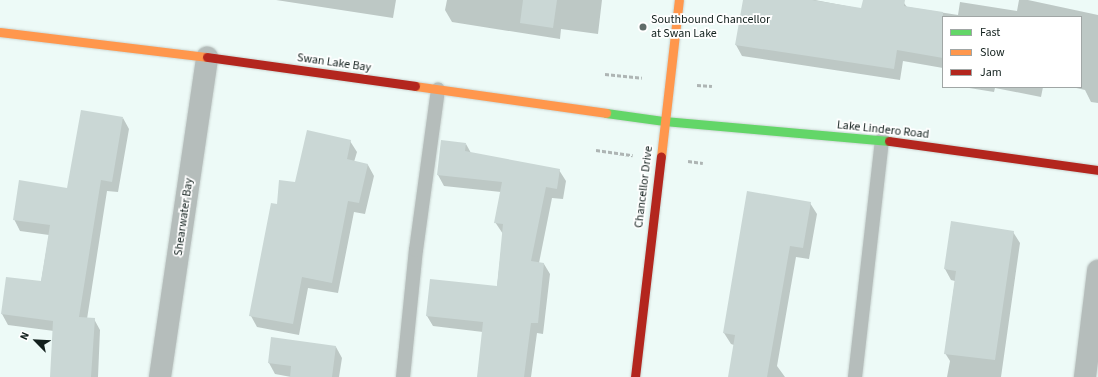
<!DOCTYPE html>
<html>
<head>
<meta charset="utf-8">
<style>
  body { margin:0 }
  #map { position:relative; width:1098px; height:377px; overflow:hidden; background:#edfaf7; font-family:"Source Sans 3",sans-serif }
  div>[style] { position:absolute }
  .shadow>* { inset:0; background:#0003 }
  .building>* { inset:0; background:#cad7d5 }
  .path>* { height:2.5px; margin-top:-1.25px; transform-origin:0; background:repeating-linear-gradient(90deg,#aeb5b4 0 4px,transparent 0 6px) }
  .roads { filter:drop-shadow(0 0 1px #cbd6d3) drop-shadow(0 0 1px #cbd6d3) }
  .lane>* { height:14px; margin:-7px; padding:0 7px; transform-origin:7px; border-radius:7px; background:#b5bdbb }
  .street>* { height:22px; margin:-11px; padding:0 11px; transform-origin:11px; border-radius:11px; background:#b5bdbb }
  .fast>* { height:9px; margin:-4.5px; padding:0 4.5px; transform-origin:4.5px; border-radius:4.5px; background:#63d668 }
  .slow>* { height:9px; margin:-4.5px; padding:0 4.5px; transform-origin:4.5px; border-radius:4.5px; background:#ff974d }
  .jam>* { height:9px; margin:-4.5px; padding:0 4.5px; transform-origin:4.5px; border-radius:4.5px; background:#b3261e }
  .dots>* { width:11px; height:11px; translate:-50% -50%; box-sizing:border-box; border:2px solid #fff; border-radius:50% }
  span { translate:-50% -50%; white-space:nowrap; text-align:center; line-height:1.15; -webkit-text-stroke:3.5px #fff; paint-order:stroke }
  .poi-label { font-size:12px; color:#12201d }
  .left { translate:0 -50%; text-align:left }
  .street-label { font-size:12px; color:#12201d }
  .legend { position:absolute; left:942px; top:16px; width:140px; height:72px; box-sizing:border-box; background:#fff; border:1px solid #a0a6a5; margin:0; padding:5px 7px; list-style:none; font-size:12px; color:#12201d }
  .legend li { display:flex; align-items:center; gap:8px; height:20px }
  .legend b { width:20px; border:1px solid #a0a6a5 }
  .north { position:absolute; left:16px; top:321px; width:40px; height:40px; -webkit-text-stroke:3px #fff; paint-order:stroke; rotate:294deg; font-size:11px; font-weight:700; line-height:16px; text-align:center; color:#12201d }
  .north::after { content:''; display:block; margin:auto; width:14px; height:18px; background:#12201d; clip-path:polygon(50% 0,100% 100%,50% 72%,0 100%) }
</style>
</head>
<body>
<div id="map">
  <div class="shadow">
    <div style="clip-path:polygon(276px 0,396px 0,393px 18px)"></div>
    <div style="clip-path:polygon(447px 0,602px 0,598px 34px,561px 29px,560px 39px,452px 22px,445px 10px)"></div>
    <div style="clip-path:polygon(744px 0,815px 0,862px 9px,864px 0,887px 0,904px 3px,907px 7px,958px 15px,960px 2px,1017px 11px,1019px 0,1028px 0,1098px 15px,1098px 103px,1091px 102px,1085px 90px,1072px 87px,1081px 87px,1081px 17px,943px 17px,943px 68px,903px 61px,900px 80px,742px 56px,736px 45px)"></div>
    <div style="clip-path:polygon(963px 87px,1043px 87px,1041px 97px,995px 88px,994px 92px)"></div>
    <div style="clip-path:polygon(123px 118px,129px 129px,118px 192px,107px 191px,87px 319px,94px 319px,100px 330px,98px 377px,51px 377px,54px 331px,8px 325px,2px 314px,7px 278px,41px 282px,49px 235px,20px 231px,14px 219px,68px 189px)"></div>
    <div style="clip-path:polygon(350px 141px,357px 152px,354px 162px,368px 165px,374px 176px,365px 214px,354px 212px,338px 293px,308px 288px,299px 335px,257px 327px,251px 316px,278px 205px,296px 183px)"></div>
    <div style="clip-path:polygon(466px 144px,471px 153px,559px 170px,566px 181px,563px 199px,552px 198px,539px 263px,544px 264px,550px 274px,543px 334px,537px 333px,531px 377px,478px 377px,483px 332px,433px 326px,427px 316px,497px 287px,503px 234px,495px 222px,501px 192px,444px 186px,438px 175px)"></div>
    <div style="clip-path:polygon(748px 193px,810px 203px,817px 214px,809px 259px,796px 257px,777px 366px,785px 377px,729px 377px,734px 345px,731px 344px,724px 333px)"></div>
    <div style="clip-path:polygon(952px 223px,1013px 232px,1020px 243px,1001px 377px,947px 377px,950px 361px,945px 353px,955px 281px,951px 280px,945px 269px)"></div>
    <div style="clip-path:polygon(336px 347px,342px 358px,339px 377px,291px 377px,275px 374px,269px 363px)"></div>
  </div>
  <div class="building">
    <div style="clip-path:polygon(523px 0,557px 0,553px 28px,520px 23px)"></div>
    <div style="clip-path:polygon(743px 0,812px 0,861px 8px,863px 0,905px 0,904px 6px,943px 12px,943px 58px,897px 50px,894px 69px,735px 45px)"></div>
    <div style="clip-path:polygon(81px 110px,123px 117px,112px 182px,101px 180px,79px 317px,95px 318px,91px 377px,50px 377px,53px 321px,1px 314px,6px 277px,41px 281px,50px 225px,13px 220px,19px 180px,67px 188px)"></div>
    <div style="clip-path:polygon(307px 130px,351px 140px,347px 159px,368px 164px,359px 203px,348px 201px,332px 283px,302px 277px,293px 324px,249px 316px,271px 203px,277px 204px,279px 180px,295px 182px)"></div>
    <div style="clip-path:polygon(441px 140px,466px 143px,465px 151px,560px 169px,557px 189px,546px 187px,531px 261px,544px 263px,538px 323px,531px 323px,524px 377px,477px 377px,483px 322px,426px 316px,430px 279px,497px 286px,503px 224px,494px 223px,502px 182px,437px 175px)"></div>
    <div style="clip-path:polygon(747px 191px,811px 202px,803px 248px,790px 246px,767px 377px,728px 377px,735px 335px,723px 333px)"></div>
    <div style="clip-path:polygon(951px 221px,1014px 231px,995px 360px,944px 354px,956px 271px,944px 269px)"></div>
    <div style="clip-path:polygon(271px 337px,336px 346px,332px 377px,290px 377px,291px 366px,268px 363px)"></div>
  </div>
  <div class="path">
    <div style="left:605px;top:74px;width:37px;rotate:6deg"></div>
    <div style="left:697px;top:85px;width:15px;rotate:4deg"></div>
    <div style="left:596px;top:150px;width:37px;rotate:8deg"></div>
    <div style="left:688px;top:161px;width:15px;rotate:8deg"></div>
  </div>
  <div class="roads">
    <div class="lane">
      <div style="left:403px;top:377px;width:128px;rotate:-84.2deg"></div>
      <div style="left:416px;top:250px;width:162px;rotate:-82.2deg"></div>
      <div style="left:855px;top:377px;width:239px;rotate:-83.5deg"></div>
    </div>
    <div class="street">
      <div style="left:160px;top:377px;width:323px;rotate:-81.6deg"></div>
      <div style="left:1085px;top:377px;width:107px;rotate:-83deg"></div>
    </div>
    <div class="fast">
      <div style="left:606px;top:113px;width:59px;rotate:7.9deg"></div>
      <div style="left:664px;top:121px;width:226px;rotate:5.1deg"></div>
    </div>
    <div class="slow">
      <div style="left:0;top:32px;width:209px;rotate:6.9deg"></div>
      <div style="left:415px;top:86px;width:193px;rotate:8deg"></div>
      <div style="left:661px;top:157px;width:158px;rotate:-83.5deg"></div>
    </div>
    <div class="jam">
      <div style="left:207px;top:57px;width:210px;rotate:7.9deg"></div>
      <div style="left:889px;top:141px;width:211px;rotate:7.9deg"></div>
      <div style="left:635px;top:377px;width:222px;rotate:-83.3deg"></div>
    </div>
  </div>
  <div class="dots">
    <div style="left:643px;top:27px;background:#5f6c69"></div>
  </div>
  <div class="poi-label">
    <span class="left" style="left:651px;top:27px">Southbound Chancellor<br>at Swan Lake</span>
  </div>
  <div class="street-label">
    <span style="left:334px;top:63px;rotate:8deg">Swan Lake Bay</span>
    <span style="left:883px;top:130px;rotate:6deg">Lake Lindero Road</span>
    <span style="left:644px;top:187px;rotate:-83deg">Chancellor Drive</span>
    <span style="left:184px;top:217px;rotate:-82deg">Shearwater Bay</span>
  </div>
  <ul class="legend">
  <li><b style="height:5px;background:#63d668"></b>Fast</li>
  <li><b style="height:5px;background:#ff974d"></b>Slow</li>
  <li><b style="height:5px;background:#b3261e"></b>Jam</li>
  </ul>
  <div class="north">N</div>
</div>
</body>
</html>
